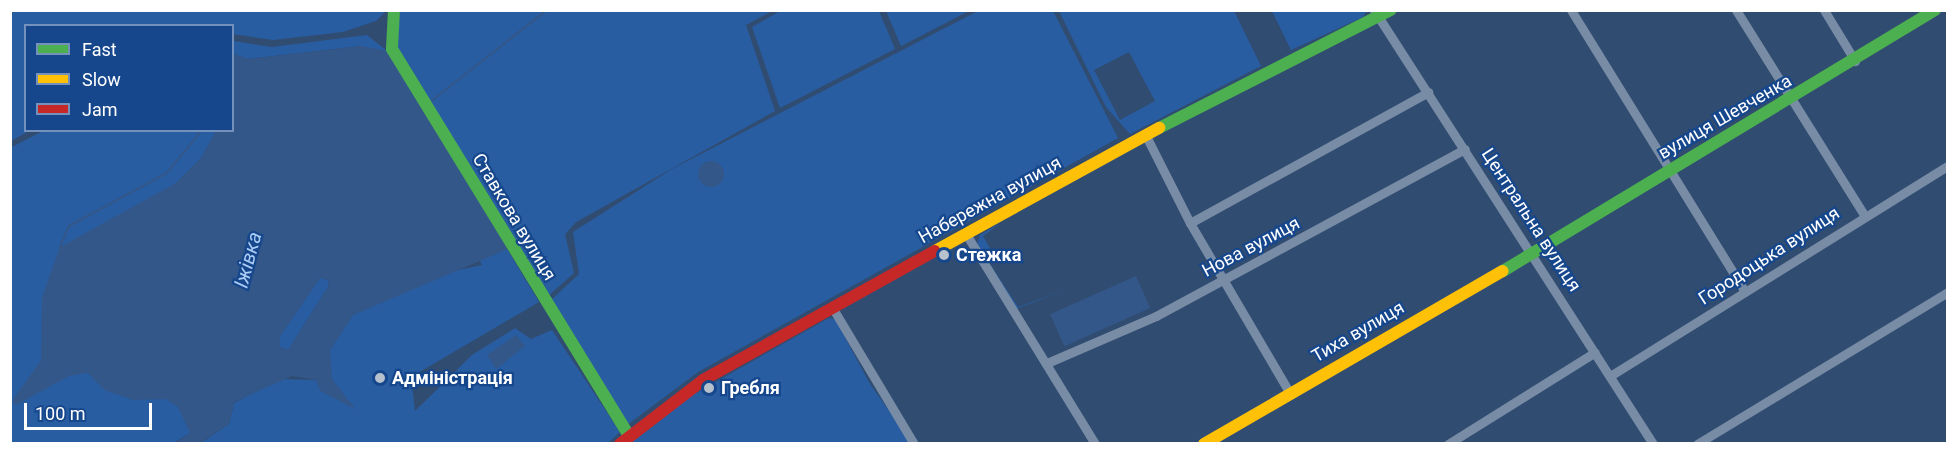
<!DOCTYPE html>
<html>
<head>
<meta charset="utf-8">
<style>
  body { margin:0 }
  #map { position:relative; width:1958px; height:454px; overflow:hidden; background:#314c71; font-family:Roboto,sans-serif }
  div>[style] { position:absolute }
  .green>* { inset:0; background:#295da2 }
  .water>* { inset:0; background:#345789; transform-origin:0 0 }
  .round { border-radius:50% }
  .stream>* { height:2px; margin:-1px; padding:0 1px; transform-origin:1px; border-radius:1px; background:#345789 }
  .street>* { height:9px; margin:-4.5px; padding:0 4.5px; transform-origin:4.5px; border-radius:4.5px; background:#788ca5 }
  .fast>* { height:12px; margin:-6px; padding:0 6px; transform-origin:6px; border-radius:6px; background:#4caf50 }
  .slow>* { height:12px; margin:-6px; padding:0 6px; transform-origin:6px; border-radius:6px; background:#ffc107 }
  .jam>* { height:12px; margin:-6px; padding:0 6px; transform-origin:6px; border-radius:6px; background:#c62828 }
  .dots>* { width:16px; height:16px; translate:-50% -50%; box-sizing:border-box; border:3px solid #16478c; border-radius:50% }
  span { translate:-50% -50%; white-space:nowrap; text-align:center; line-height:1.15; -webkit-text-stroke:4.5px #16478c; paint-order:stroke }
  .street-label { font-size:18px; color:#fff }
  .poi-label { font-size:18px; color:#fff; font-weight:700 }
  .left { translate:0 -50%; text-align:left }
  .water-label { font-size:20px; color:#abccf6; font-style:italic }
  .frame { position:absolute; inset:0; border:12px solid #fff; pointer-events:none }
  .legend { position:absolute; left:24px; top:24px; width:210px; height:108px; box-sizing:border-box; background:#16478c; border:2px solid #7391ba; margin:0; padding:8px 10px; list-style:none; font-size:18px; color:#fff }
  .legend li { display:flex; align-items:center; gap:12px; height:30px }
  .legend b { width:30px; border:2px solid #7391ba }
  .scale { position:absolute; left:24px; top:403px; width:128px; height:27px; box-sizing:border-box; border:3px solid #fff; border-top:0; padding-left:8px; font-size:18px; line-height:21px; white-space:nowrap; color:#fff; -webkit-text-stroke:4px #16478c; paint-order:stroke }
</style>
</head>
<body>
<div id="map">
  <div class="green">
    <div style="clip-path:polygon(782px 10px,879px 11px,895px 49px,780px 108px,752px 27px)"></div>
    <div style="clip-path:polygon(11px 11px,386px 11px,376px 21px,343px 32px,273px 40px,233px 34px,232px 26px,26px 26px,29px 131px,11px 141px)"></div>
    <div style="clip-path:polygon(400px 11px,772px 11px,746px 25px,775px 111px,576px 222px,565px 234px,574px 273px,547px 297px,397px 48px)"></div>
    <div style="clip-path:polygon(886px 11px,969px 11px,901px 46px)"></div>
    <div style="clip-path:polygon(978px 11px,1053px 11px,1118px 138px,698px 372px,627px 425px,549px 302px,579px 274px,573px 232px,672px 169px)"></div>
    <div style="clip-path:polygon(evenodd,1059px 11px,1234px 11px,1261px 66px,1130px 134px,1106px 107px,1059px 11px,1129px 52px,1155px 101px,1120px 120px,1094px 70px,1129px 52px)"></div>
    <div style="clip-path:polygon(1272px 11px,1366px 11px,1363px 17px,1291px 50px)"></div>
    <div style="clip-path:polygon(367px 35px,387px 51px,539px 302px,411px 377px,415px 411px,472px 355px,515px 328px,531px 339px,552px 330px,620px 432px,607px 444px,199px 444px,229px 424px,234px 403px,279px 379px,316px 380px,354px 408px,331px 379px,330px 350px,353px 315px,445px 273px,482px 265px,361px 46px,248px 59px,233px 54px,233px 41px,272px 47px)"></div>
    <div style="clip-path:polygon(43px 131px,216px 131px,201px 158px,176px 183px,135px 209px,183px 384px,190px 433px,174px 443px,11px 443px,10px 148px)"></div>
    <div style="clip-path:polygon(1001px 223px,983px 236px,993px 254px,986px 258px,1018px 307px,1071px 288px,1015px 309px,977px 245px,980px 235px)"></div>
    <div style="clip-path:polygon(320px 278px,329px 280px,328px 287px,288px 350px,280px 347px,280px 336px)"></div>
    <div style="clip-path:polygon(829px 318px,835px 319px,870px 384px,912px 443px,630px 444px,691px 396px)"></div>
  </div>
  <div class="water">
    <div style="clip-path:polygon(evenodd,361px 46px,387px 51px,508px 249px,353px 315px,330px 350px,332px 379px,355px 409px,320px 391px,316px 380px,292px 376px,234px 402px,229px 424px,199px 443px,174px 444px,190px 433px,178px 407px,166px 399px,133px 400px,104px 390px,88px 373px,69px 376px,16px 405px,12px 401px,41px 360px,42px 297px,60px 247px,176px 183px,201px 158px,216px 131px,232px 130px,233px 54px,249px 59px,361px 46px,320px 278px,329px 280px,328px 287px,288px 350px,280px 347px,280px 336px,320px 278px)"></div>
    <div class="round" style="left:698px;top:161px;width:26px;height:26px"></div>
    <div style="left:1136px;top:276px;width:35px;height:94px;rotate:66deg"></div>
    <div style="clip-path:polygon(516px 335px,525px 346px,496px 369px,487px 355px)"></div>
  </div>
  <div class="stream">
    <div style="left:430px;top:102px;width:149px;rotate:-38.2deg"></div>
    <div style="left:60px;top:247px;width:23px;rotate:-67deg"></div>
    <div style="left:69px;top:226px;width:111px;rotate:-28.4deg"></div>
    <div style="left:167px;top:173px;width:55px;rotate:-50.9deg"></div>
  </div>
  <div class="street">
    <div style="left:1374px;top:10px;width:516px;rotate:57.26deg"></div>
    <div style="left:1571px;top:10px;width:331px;rotate:58.3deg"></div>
    <div style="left:1736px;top:10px;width:242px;rotate:58deg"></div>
    <div style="left:1824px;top:10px;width:60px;rotate:58.7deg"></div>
    <div style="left:1146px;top:136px;width:97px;rotate:63.2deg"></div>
    <div style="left:1190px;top:223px;width:196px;rotate:59.6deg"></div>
    <div style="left:1190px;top:223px;width:272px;rotate:-28.8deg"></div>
    <div style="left:966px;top:234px;width:246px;rotate:58.4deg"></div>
    <div style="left:832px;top:307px;width:160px;rotate:59.1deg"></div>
    <div style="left:1047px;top:363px;width:119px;rotate:-23.3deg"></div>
    <div style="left:1156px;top:316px;width:351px;rotate:-28.4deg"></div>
    <div style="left:1610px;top:376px;width:398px;rotate:-31.9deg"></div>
    <div style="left:1448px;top:444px;width:173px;rotate:-32deg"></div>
    <div style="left:1697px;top:444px;width:293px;rotate:-31.2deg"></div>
  </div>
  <div class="fast">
    <div style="left:394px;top:10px;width:39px;rotate:93deg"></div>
    <div style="left:392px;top:49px;width:453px;rotate:58.5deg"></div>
    <div style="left:1159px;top:128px;width:260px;rotate:-27deg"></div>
    <div style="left:1503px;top:271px;width:505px;rotate:-31.14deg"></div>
  </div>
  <div class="slow">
    <div style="left:935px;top:251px;width:256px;rotate:-28.8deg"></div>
    <div style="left:1204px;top:444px;width:345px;rotate:-30.1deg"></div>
  </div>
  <div class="jam">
    <div style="left:620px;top:444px;width:105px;rotate:-37.6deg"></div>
    <div style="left:703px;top:380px;width:265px;rotate:-29.1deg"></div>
  </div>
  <div class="dots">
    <div style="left:944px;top:255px;background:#b7c0cd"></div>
    <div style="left:380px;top:378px;background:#b7c0cd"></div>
    <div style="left:709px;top:388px;background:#b7c0cd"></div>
  </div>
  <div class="street-label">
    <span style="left:1725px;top:117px;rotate:-30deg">вулиця Шевченка</span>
    <span style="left:990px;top:200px;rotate:-29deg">Набережна вулиця</span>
    <span style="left:514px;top:217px;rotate:59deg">Ставкова вулиця</span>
    <span style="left:1531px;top:220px;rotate:57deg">Центральна вулиця</span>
    <span style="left:1251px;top:247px;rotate:-28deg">Нова вулиця</span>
    <span style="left:1769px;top:256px;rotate:-33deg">Городоцька вулиця</span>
    <span style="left:1358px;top:332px;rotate:-30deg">Тиха вулиця</span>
  </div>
  <div class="poi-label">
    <span class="left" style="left:956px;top:255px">Стежка</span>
    <span class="left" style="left:392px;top:378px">Адміністрація</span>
    <span class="left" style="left:721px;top:388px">Гребля</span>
  </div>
  <div class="water-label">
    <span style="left:248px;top:260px;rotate:-75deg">Іжівка</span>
  </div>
  <div class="frame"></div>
  <ul class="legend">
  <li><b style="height:8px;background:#4caf50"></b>Fast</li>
  <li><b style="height:8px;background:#ffc107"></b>Slow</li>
  <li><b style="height:8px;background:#c62828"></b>Jam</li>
  </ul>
  <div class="scale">100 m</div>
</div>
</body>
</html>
